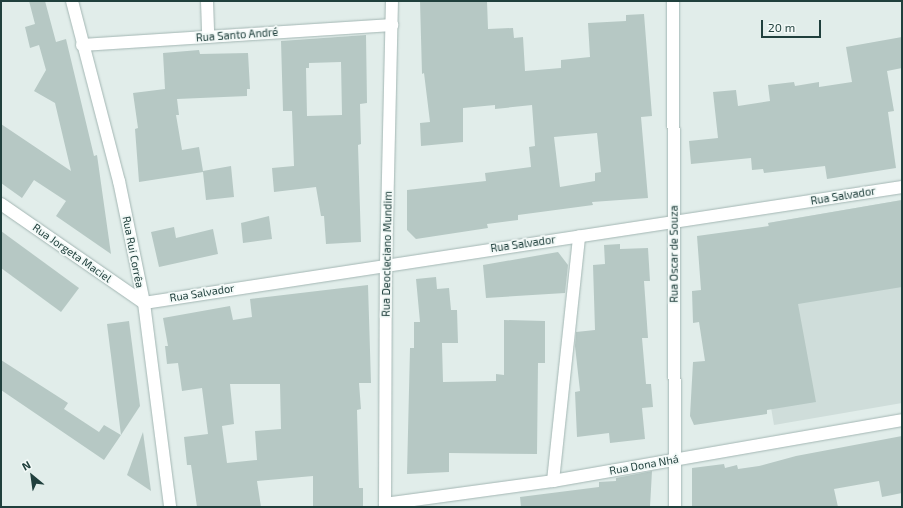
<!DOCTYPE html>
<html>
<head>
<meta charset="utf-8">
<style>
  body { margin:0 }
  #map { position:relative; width:903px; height:508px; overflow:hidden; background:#e1edea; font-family:"Exo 2",sans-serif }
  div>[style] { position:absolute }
  .built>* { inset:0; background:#cfddda }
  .building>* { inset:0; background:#b6c8c4 }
  .roads { filter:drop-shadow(0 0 1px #a3b6b3) drop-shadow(0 0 1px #a3b6b3) }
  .minor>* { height:12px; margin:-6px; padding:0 6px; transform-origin:6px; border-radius:6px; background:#fff }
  span { translate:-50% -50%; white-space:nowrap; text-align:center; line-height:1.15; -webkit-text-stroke:3.5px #f2f9f7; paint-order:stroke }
  .street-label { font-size:11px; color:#20403d }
  .frame { position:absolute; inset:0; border:2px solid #20403d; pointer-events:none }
  .north { position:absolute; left:12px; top:456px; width:40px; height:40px; -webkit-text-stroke:3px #f2f9f7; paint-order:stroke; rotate:331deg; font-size:11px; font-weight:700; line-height:16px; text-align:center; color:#20403d }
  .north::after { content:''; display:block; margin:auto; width:14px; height:18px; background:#20403d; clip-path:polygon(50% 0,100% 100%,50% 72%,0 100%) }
  .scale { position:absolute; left:761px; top:20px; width:60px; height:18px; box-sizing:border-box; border:2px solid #20403d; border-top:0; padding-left:5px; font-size:12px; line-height:14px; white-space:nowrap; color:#20403d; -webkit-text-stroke:3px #f2f9f7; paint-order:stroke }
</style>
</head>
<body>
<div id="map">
  <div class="built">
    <div style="clip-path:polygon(902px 200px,902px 403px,774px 425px,749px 280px,777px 275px,768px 223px)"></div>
  </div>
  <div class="building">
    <div style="clip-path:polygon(29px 1px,45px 1px,56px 42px,66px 39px,94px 156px,97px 155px,111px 254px,56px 216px,66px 201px,34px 180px,22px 198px,1px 183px,1px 124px,71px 171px,55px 103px,34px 91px,46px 70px,39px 45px,30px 48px,25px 27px,35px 24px)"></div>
    <div style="clip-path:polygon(evenodd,420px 1px,487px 1px,488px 29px,513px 28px,514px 38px,523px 37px,525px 71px,561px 68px,561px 60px,590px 57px,588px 23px,626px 21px,626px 15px,644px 14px,652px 116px,641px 117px,648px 198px,592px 202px,593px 205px,518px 215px,518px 220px,487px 224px,488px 228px,416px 239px,407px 230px,407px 190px,486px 181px,485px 173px,531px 167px,529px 147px,535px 146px,532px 105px,495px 109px,495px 105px,463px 108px,463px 142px,421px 146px,420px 123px,430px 122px,424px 73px,422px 74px,420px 1px,597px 133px,601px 172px,595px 173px,595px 181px,560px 187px,554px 137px,597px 133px)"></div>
    <div style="clip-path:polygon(evenodd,366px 35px,367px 103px,360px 104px,361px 144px,358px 145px,361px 242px,326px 244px,324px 216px,321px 216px,316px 187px,274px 192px,272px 168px,294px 166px,292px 111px,283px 111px,281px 41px,366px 35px,341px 62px,342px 115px,307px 116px,306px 68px,309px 68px,309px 63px,341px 62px)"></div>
    <div style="clip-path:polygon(902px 37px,902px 68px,887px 71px,894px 111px,888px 112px,896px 168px,827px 179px,825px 166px,764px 173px,763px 169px,752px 170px,751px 158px,691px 164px,689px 141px,718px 138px,713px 92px,736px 90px,738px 106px,770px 101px,768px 85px,794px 82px,795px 86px,819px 82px,819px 87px,852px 82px,846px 47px)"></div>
    <div style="clip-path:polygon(199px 50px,200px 54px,248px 53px,250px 89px,247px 89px,247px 96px,177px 99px,179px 115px,176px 115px,182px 150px,199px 147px,203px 171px,231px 166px,234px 197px,206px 200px,203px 172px,139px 182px,135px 129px,138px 128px,133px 93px,165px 89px,163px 53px)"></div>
    <div style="clip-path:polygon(902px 200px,902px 287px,798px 304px,816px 402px,767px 410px,767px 414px,694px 425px,690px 416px,693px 362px,705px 361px,699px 322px,693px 323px,692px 291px,701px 290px,697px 236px,769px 226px,768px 223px)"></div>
    <div style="clip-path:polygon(269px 216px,272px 239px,243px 243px,241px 223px)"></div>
    <div style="clip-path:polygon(174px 227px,176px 238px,213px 229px,218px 254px,159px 267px,151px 232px)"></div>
    <div style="clip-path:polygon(1px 231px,79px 288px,61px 312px,1px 268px)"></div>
    <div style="clip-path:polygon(620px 244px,620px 249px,648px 248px,650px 281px,644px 281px,648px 338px,642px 338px,646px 384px,651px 384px,653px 407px,642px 408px,645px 439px,610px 443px,609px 433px,577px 437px,575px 392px,580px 391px,575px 346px,576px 332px,595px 330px,593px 265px,605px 264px,604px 245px)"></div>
    <div style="clip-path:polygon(558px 252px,568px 265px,565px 293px,486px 298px,483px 265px)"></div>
    <div style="clip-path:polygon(436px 277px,437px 289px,449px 288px,451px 310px,457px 310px,458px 343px,442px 343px,443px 382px,496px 381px,496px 374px,504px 375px,504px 320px,545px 321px,545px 363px,538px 363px,537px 454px,449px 453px,449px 472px,407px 474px,410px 348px,414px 348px,414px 322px,420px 322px,416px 279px)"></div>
    <div style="clip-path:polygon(evenodd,368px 285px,371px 383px,359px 383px,361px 409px,357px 410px,359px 488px,363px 488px,363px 507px,313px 507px,313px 476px,257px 481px,261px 507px,197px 507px,191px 465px,187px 465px,184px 437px,208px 434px,202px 388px,182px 391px,178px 363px,167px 364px,165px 346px,168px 346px,163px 318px,230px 306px,233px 320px,252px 317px,250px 299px,368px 285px,230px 384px,280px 384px,281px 429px,255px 431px,257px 460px,227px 463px,222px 426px,234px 424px,230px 384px)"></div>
    <div style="clip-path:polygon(129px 321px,140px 406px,121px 435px,107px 324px)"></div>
    <div style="clip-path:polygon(1px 360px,68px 403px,64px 409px,99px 432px,104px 425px,121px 435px,104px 460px,1px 390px)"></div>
    <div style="clip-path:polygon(143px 432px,151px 491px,127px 475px)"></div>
    <div style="clip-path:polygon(902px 436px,902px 493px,882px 497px,879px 481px,834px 489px,838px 507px,692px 507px,692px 468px,724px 464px,725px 468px,737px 465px,738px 469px,759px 466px,796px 456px)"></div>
    <div style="clip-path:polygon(652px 471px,650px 507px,521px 507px,520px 497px,599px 487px,599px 482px,616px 481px,616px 478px)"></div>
  </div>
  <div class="roads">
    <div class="minor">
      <div style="left:72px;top:1px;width:186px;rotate:75.4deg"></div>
      <div style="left:119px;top:181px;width:125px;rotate:78.4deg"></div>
      <div style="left:144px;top:303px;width:206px;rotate:82.7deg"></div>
      <div style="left:207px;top:1px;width:36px;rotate:88deg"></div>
      <div style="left:673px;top:1px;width:506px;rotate:89.77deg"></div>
      <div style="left:82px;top:45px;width:311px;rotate:-3.7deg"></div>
      <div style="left:1px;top:204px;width:174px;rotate:34.7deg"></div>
      <div style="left:144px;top:303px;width:767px;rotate:-8.7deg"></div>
      <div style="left:553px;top:481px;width:246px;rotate:-83.9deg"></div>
      <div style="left:385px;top:504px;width:170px;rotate:-7.8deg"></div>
      <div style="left:553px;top:481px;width:354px;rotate:-9.9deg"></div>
      <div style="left:385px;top:507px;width:243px;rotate:-89.8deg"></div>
      <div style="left:386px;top:264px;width:263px;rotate:-88.7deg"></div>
    </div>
  </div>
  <div class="street-label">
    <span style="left:237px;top:35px;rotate:-4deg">Rua Santo André</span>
    <span style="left:843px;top:196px;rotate:-9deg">Rua Salvador</span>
    <span style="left:523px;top:244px;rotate:-8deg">Rua Salvador</span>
    <span style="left:133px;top:252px;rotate:79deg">Rua Rui Corrêa</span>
    <span style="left:72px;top:253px;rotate:35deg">Rua Jorgeta Maciel</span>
    <span style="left:387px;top:254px;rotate:-89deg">Rua Deocleciano Mundim</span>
    <span style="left:674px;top:254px;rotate:-90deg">Rua Oscar de Souza</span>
    <span style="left:202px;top:293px;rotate:-9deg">Rua Salvador</span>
    <span style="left:644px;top:465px;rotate:-10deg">Rua Dona Nhá</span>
  </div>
  <div class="frame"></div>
  <div class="north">N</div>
  <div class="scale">20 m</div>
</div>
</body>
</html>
